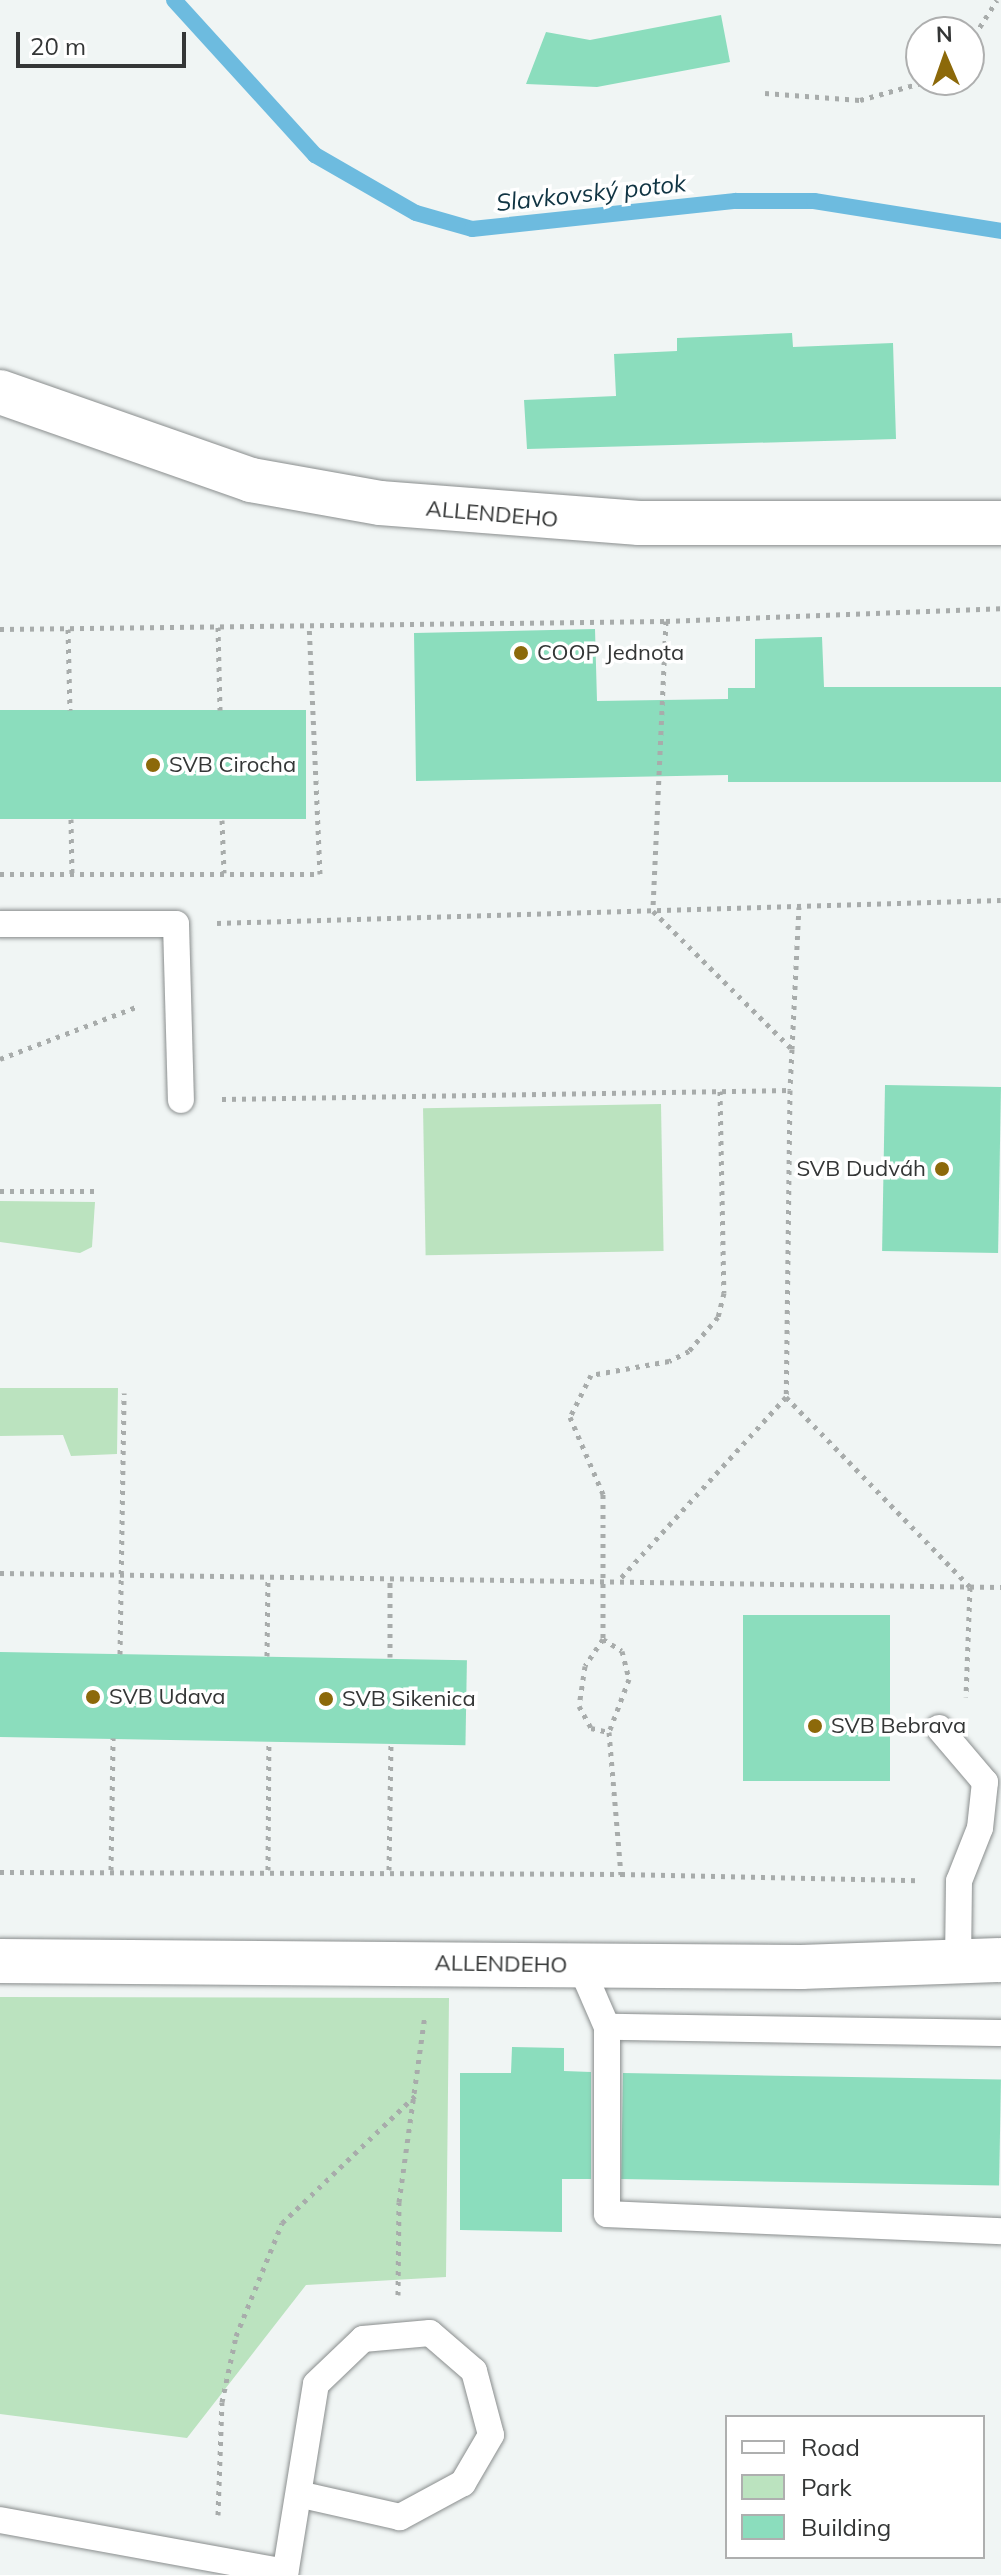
<!DOCTYPE html>
<html>
<head>
<meta charset="utf-8">
<style>
  body { margin:0 }
  #map { position:relative; width:1001px; height:2575px; overflow:hidden; background:#f0f5f4; font-family:Mulish,sans-serif }
  div>[style] { position:absolute }
  .green>* { inset:0; background:#bbe3bf; transform-origin:0 0 }
  .stream>* { height:16px; margin:-8px; padding:0 8px; transform-origin:8px; border-radius:8px; background:#6dbbdf }
  .building>* { inset:0; background:#8bddbd; transform-origin:0 0 }
  .path>* { height:5px; margin-top:-2.5px; transform-origin:0; background:repeating-linear-gradient(90deg,#a8acab 0 4px,transparent 0 10px) }
  .roads { filter:drop-shadow(0 0 2px #8a8e8e) drop-shadow(0 0 2px #8a8e8e) }
  .service>* { height:26px; margin:-13px; padding:0 13px; transform-origin:13px; border-radius:13px; background:#fff }
  .minor>* { height:44px; margin:-22px; padding:0 22px; transform-origin:22px; border-radius:22px; background:#fff }
  .dots>* { width:22px; height:22px; translate:-50% -50%; box-sizing:border-box; border:4px solid #fff; border-radius:50% }
  span { translate:-50% -50%; white-space:nowrap; text-align:center; line-height:1.15; -webkit-text-stroke:7px #fff; paint-order:stroke }
  .street-label { font-size:22px; color:#343636 }
  .poi-label { font-size:22px; color:#343636 }
  .left { translate:0 -50%; text-align:left }
  .right { translate:-100% -50%; text-align:right }
  .water-label { font-size:24px; color:#103443; font-style:italic }
  .legend { position:absolute; left:725px; top:2415px; width:260px; height:144px; box-sizing:border-box; background:#fff; border:2px solid #aeafaf; margin:0; padding:10px 14px; list-style:none; font-size:24px; color:#343636 }
  .legend li { display:flex; align-items:center; gap:16px; height:40px }
  .legend b { width:40px; border:2px solid #aeafaf }
  .north { position:absolute; left:905px; top:16px; width:80px; height:80px; box-sizing:border-box; background:#fff; border:2px solid #aeafaf; border-radius:50%; rotate:358deg; font-size:22px; font-weight:700; line-height:32px; text-align:center; color:#343636 }
  .north::after { content:''; display:block; margin:auto; width:28px; height:36px; background:#8c690a; clip-path:polygon(50% 0,100% 100%,50% 72%,0 100%) }
  .scale { position:absolute; left:16px; top:32px; width:170px; height:36px; box-sizing:border-box; border:4px solid #343636; border-top:0; padding-left:10px; font-size:24px; line-height:28px; white-space:nowrap; color:#343636; -webkit-text-stroke:6px #fff; paint-order:stroke }
</style>
</head>
<body>
<div id="map">
  <div class="green">
    <div style="left:661px;top:1104px;width:147px;height:238px;rotate:89deg"></div>
    <div style="clip-path:polygon(0 1201px,95px 1202px,92px 1247px,80px 1253px,0 1242px)"></div>
    <div style="clip-path:polygon(0 1388px,118px 1388px,117px 1454px,71px 1456px,63px 1435px,0 1436px)"></div>
    <div style="clip-path:polygon(0 1997px,449px 1998px,446px 2277px,306px 2285px,187px 2438px,0 2414px)"></div>
  </div>
  <div class="stream">
    <div style="left:174px;top:0;width:210px;rotate:47.7deg"></div>
    <div style="left:315px;top:155px;width:116px;rotate:29.9deg"></div>
    <div style="left:416px;top:213px;width:58px;rotate:15.9deg"></div>
    <div style="left:472px;top:229px;width:265px;rotate:-6.1deg"></div>
    <div style="left:736px;top:201px;width:78px"></div>
    <div style="left:814px;top:201px;width:189px;rotate:9.1deg"></div>
  </div>
  <div class="building">
    <div style="clip-path:polygon(721px 15px,730px 62px,597px 87px,526px 84px,546px 32px,590px 40px)"></div>
    <div style="clip-path:polygon(792px 333px,793px 347px,893px 343px,896px 439px,527px 449px,524px 400px,616px 396px,614px 354px,677px 351px,677px 338px)"></div>
    <div style="clip-path:polygon(595px 629px,597px 701px,728px 699px,728px 688px,755px 688px,755px 639px,822px 637px,824px 687px,1001px 687px,1001px 782px,728px 782px,728px 775px,416px 781px,414px 633px)"></div>
    <div style="left:0;top:710px;width:306px;height:109px"></div>
    <div style="left:885px;top:1085px;width:116px;height:166px;rotate:1deg"></div>
    <div style="left:743px;top:1615px;width:147px;height:166px"></div>
    <div style="left:0;top:1652px;width:467px;height:85px;rotate:1deg"></div>
    <div style="clip-path:polygon(512px 2047px,564px 2048px,564px 2071px,591px 2072px,591px 2179px,562px 2179px,562px 2232px,460px 2230px,460px 2073px,511px 2073px)"></div>
    <div style="left:623px;top:2073px;width:378px;height:106px;rotate:1deg"></div>
  </div>
  <div class="path">
    <div style="left:969px;top:44px;width:52px;rotate:-57.5deg"></div>
    <div style="left:765px;top:93px;width:95px;rotate:4.2deg"></div>
    <div style="left:860px;top:100px;width:75px;rotate:-15.5deg"></div>
    <div style="left:666px;top:621px;width:335px;rotate:-2.2deg"></div>
    <div style="left:218px;top:627px;width:83px;rotate:88.6deg"></div>
    <div style="left:0;top:629px;width:666px;rotate:-0.69deg"></div>
    <div style="left:666px;top:621px;width:290px;rotate:92.6deg"></div>
    <div style="left:653px;top:911px;width:196px;rotate:44.8deg"></div>
    <div style="left:792px;top:1049px;width:41px;rotate:92.8deg"></div>
    <div style="left:68px;top:629px;width:81px;rotate:88.6deg"></div>
    <div style="left:71px;top:819px;width:55px;rotate:89deg"></div>
    <div style="left:222px;top:820px;width:53px;rotate:87.8deg"></div>
    <div style="left:0;top:874px;width:320px"></div>
    <div style="left:320px;top:874px;width:249px;rotate:-92.5deg"></div>
    <div style="left:217px;top:923px;width:784px;rotate:-1.68deg"></div>
    <div style="left:792px;top:1049px;width:142px;rotate:-87.2deg"></div>
    <div style="left:0;top:1059px;width:146px;rotate:-20.9deg"></div>
    <div style="left:720px;top:1091px;width:202px;rotate:88.9deg"></div>
    <div style="left:724px;top:1293px;width:25px;rotate:104deg"></div>
    <div style="left:718px;top:1317px;width:45px;rotate:130.5deg"></div>
    <div style="left:689px;top:1351px;width:22px;rotate:153deg"></div>
    <div style="left:669px;top:1361px;width:79px;rotate:169.8deg"></div>
    <div style="left:591px;top:1375px;width:47px;rotate:116.6deg"></div>
    <div style="left:570px;top:1417px;width:84px;rotate:66.8deg"></div>
    <div style="left:603px;top:1494px;width:145px;rotate:90deg"></div>
    <div style="left:603px;top:1639px;width:32px;rotate:124deg"></div>
    <div style="left:585px;top:1666px;width:40px;rotate:98.5deg"></div>
    <div style="left:579px;top:1706px;width:25px;rotate:61deg"></div>
    <div style="left:591px;top:1728px;width:18px;rotate:13deg"></div>
    <div style="left:609px;top:1732px;width:143px;rotate:85.2deg"></div>
    <div style="left:621px;top:1874px;width:297px;rotate:1.2deg"></div>
    <div style="left:222px;top:1099px;width:568px;rotate:-0.91deg"></div>
    <div style="left:790px;top:1090px;width:307px;rotate:90.7deg"></div>
    <div style="left:786px;top:1397px;width:246px;rotate:132.4deg"></div>
    <div style="left:0;top:1191px;width:95px"></div>
    <div style="left:786px;top:1397px;width:264px;rotate:45.9deg"></div>
    <div style="left:970px;top:1587px;width:110px;rotate:92.1deg"></div>
    <div style="left:0;top:1573px;width:1001px;rotate:0.8deg"></div>
    <div style="left:603px;top:1639px;width:22px;rotate:32deg"></div>
    <div style="left:622px;top:1651px;width:29px;rotate:76deg"></div>
    <div style="left:629px;top:1679px;width:57px;rotate:110.7deg"></div>
    <div style="left:120px;top:1654px;width:261px;rotate:-89.1deg"></div>
    <div style="left:267px;top:1656px;width:78px;rotate:-89.3deg"></div>
    <div style="left:390px;top:1657px;width:78px;rotate:-90deg"></div>
    <div style="left:111px;top:1870px;width:132px;rotate:-89.1deg"></div>
    <div style="left:268px;top:1870px;width:128px;rotate:-89.6deg"></div>
    <div style="left:389px;top:1870px;width:126px;rotate:-89.1deg"></div>
    <div style="left:0;top:1872px;width:621px;rotate:0.18deg"></div>
    <div style="left:398px;top:2295px;width:93px;rotate:-89.4deg"></div>
    <div style="left:399px;top:2202px;width:189px;rotate:-82.1deg"></div>
    <div style="left:218px;top:2515px;width:113px;rotate:-88deg"></div>
    <div style="left:222px;top:2402px;width:67px;rotate:-78deg"></div>
    <div style="left:236px;top:2336px;width:122px;rotate:-67.8deg"></div>
    <div style="left:282px;top:2223px;width:184px;rotate:-43.7deg"></div>
  </div>
  <div class="roads">
    <div class="service">
      <div style="left:0;top:924px;width:176px"></div>
      <div style="left:176px;top:924px;width:176px;rotate:88.4deg"></div>
      <div style="left:939px;top:1728px;width:71px;rotate:49.6deg"></div>
      <div style="left:985px;top:1782px;width:46px;rotate:96.2deg"></div>
      <div style="left:980px;top:1828px;width:57px;rotate:111.6deg"></div>
      <div style="left:959px;top:1881px;width:83px;rotate:90.7deg"></div>
      <div style="left:580px;top:1965px;width:68px;rotate:66.5deg"></div>
      <div style="left:1001px;top:2033px;width:394px;rotate:-179.1deg"></div>
      <div style="left:607px;top:2027px;width:187px;rotate:90deg"></div>
      <div style="left:607px;top:2214px;width:394px;rotate:2.5deg"></div>
      <div style="left:0;top:2520px;width:290px;rotate:10.3deg"></div>
      <div style="left:285px;top:2575px;width:193px;rotate:-80.8deg"></div>
      <div style="left:316px;top:2384px;width:65px;rotate:-43.8deg"></div>
      <div style="left:363px;top:2339px;width:67px;rotate:-5.1deg"></div>
      <div style="left:430px;top:2333px;width:58px;rotate:40.8deg"></div>
      <div style="left:474px;top:2371px;width:66px;rotate:75.1deg"></div>
      <div style="left:491px;top:2435px;width:56px;rotate:120.3deg"></div>
      <div style="left:463px;top:2483px;width:72px;rotate:151.6deg"></div>
      <div style="left:400px;top:2517px;width:100px;rotate:-167.3deg"></div>
    </div>
    <div class="minor">
      <div style="left:0;top:392px;width:266px;rotate:19.3deg"></div>
      <div style="left:251px;top:480px;width:131px;rotate:10.1deg"></div>
      <div style="left:380px;top:503px;width:260px;rotate:4.4deg"></div>
      <div style="left:639px;top:523px;width:362px"></div>
      <div style="left:0;top:1961px;width:801px;rotate:0.43deg"></div>
      <div style="left:801px;top:1967px;width:200px;rotate:-2deg"></div>
    </div>
  </div>
  <div class="dots">
    <div style="left:521px;top:653px;background:#8c690a"></div>
    <div style="left:153px;top:765px;background:#8c690a"></div>
    <div style="left:942px;top:1169px;background:#8c690a"></div>
    <div style="left:93px;top:1697px;background:#8c690a"></div>
    <div style="left:326px;top:1699px;background:#8c690a"></div>
    <div style="left:815px;top:1726px;background:#8c690a"></div>
  </div>
  <div class="street-label">
    <span style="left:492px;top:514px;rotate:5deg">ALLENDEHO</span>
    <span style="left:501px;top:1964px;rotate:1deg">ALLENDEHO</span>
  </div>
  <div class="poi-label">
    <span class="left" style="left:537px;top:653px">COOP Jednota</span>
    <span class="left" style="left:169px;top:765px">SVB Cirocha</span>
    <span class="right" style="left:926px;top:1169px">SVB Dudváh</span>
    <span class="left" style="left:109px;top:1697px">SVB Udava</span>
    <span class="left" style="left:342px;top:1699px">SVB Sikenica</span>
    <span class="left" style="left:831px;top:1726px">SVB Bebrava</span>
  </div>
  <div class="water-label">
    <span style="left:591px;top:193px;rotate:-6deg">Slavkovský potok</span>
  </div>
  <ul class="legend">
  <li><b style="height:10px;background:#fff"></b>Road</li>
  <li><b style="height:22px;background:#bbe3bf"></b>Park</li>
  <li><b style="height:22px;background:#8bddbd"></b>Building</li>
  </ul>
  <div class="north">N</div>
  <div class="scale">20 m</div>
</div>
</body>
</html>
